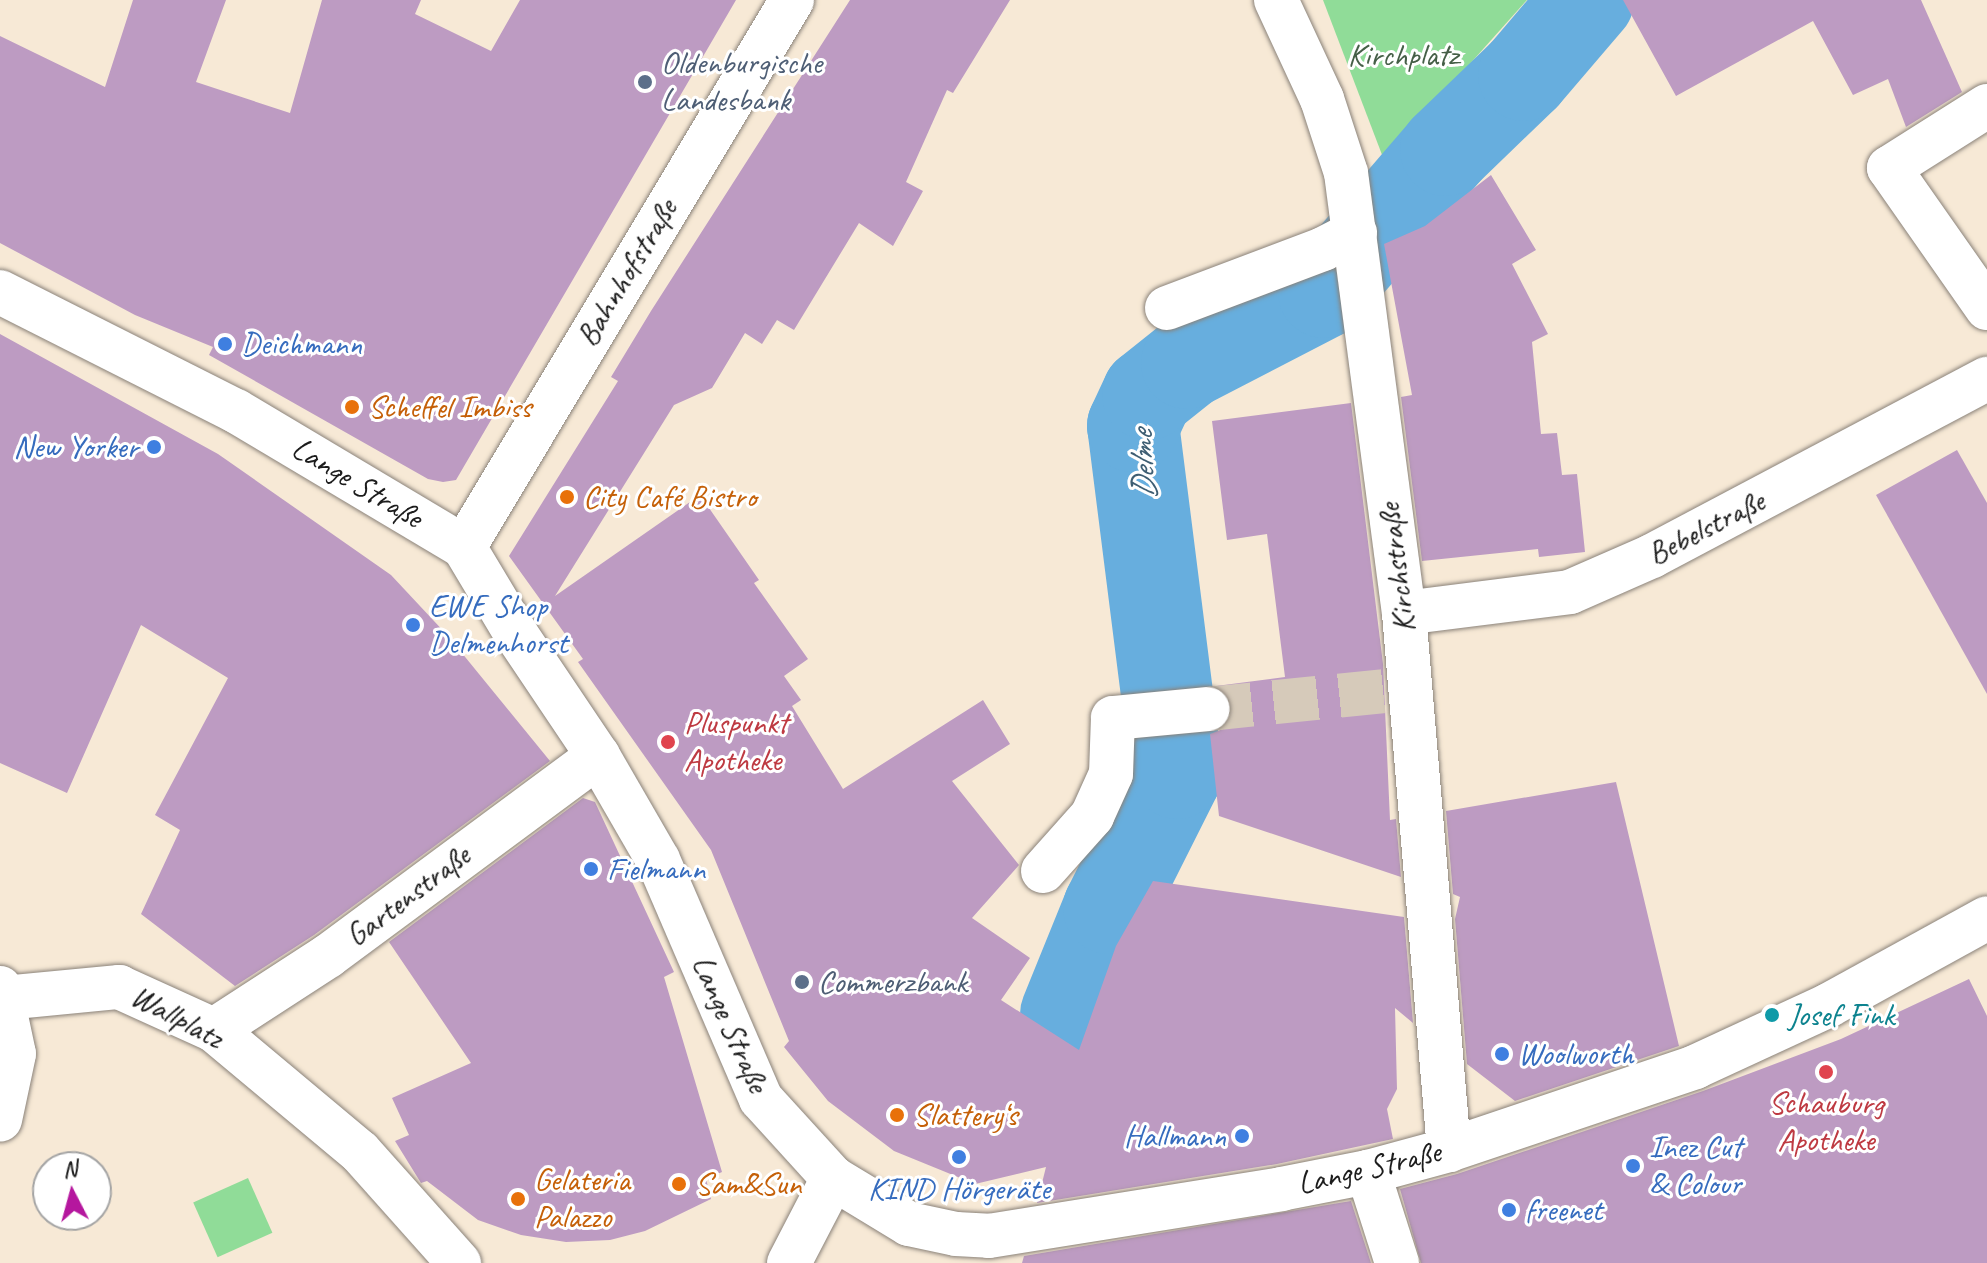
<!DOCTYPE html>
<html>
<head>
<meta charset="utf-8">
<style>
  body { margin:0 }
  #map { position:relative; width:1987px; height:1263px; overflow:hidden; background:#f7e9d6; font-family:Caveat,sans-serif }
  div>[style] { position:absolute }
  .green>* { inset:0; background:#90dc98; transform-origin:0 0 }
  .river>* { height:92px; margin:-46px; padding:0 46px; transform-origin:46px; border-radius:46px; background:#67aede }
  .building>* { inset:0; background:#bd9bc2 }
  .minor-tunnel>* { height:44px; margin-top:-22px; transform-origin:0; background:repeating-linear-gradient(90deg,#d6caba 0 44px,transparent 0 66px) }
  .roads { filter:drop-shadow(0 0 2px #8a8279) drop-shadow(0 0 2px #8a8279) }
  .minor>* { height:44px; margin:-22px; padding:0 22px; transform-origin:22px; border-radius:22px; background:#fff }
  .dots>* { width:22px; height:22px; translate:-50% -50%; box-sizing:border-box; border:4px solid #fff; border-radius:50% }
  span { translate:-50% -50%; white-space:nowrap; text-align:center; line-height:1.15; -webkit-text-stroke:6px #fff; paint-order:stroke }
  .park-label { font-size:32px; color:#455f47 }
  .service-label { font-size:32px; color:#4e5e75 }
  .left { translate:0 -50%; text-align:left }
  .street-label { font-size:32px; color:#1c1c1c }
  .shop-label { font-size:32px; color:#366cbe }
  .right { translate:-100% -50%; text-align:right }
  .food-label { font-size:32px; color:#c56008 }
  .health-label { font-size:32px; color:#be3a42 }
  .culture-label { font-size:32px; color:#0d838f }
  .water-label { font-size:34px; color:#3e5e73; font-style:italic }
  .north { position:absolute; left:32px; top:1151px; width:80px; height:80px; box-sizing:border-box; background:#fff; border:2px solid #a4a4a4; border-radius:50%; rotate:354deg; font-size:22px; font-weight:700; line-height:32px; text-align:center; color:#1c1c1c }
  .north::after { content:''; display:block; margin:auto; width:28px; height:36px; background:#b5179e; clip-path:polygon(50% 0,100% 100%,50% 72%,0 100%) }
</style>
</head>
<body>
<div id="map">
  <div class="green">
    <div style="clip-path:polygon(1323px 0,1527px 0,1384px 160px)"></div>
    <div style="left:248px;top:1178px;width:60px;height:60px;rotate:66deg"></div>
  </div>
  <div class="river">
    <div style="left:1066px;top:1014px;width:114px;rotate:-67.9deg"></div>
    <div style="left:1109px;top:908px;width:151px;rotate:-63.3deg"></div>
    <div style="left:1177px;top:773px;width:350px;rotate:-97.2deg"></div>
    <div style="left:1133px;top:426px;width:35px;rotate:-65deg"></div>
    <div style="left:1148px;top:394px;width:50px;rotate:-38.5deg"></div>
    <div style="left:1187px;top:363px;width:154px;rotate:-27.4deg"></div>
    <div style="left:1324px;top:292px;width:187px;rotate:-49.3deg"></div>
    <div style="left:1446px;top:150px;width:108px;rotate:-43.9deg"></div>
    <div style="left:1524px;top:75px;width:99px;rotate:-49.5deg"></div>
  </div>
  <div class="building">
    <div style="clip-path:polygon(133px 0,226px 0,196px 82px,290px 113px,322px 0,421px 0,415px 14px,491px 51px,520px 0,736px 0,456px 480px,443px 482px,428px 479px,209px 355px,213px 347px,135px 315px,0 243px,0 36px,105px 87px)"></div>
    <div style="clip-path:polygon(850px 0,1010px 0,953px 93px,947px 90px,906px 182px,923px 191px,893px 246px,859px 223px,794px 330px,777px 320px,762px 344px,745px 333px,712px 388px,674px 405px,555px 596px,700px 495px,759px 580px,754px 583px,808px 659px,784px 676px,801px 700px,792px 706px,843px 789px,983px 700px,1010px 744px,952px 781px,1019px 865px,972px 918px,1030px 958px,1001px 1000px,1079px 1050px,1116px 946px,1153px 881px,1404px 917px,1413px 1023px,1395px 1008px,1397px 1089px,1387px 1109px,1393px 1139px,1277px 1164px,1037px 1203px,1046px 1167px,975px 1184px,894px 1151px,828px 1101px,784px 1047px,789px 1041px,711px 850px,578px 662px,583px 659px,509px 556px,618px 381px,611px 377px,651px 311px)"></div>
    <div style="clip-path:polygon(1623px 0,1921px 0,1962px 92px,1906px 127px,1888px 79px,1853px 95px,1813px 21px,1676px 96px)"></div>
    <div style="clip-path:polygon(1491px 175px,1536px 250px,1512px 264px,1548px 334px,1532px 342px,1541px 434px,1557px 433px,1562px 475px,1577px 474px,1585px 552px,1539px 557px,1538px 549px,1422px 561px,1401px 397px,1412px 395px,1384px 244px,1425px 226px)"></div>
    <div style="clip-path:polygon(0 334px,218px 454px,391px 575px,448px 636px,550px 761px,314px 935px,235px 986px,141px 914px,180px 830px,155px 815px,228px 678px,141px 625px,67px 793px,0 763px)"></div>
    <div style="clip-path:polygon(1351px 403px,1383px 664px,1390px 820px,1396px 819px,1401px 877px,1219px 816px,1210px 734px,1223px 729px,1230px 720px,1233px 707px,1228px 694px,1216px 686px,1285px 677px,1267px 534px,1227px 540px,1212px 421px)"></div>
    <div style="clip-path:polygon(1957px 450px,1987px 503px,1987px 694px,1876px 495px)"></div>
    <div style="clip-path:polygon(1616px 782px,1679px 1046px,1515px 1101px,1467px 1064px,1455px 919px,1460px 897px,1453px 894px,1446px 811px)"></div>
    <div style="clip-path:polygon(583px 798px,595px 802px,674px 972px,664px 977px,722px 1172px,706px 1179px,711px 1199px,645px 1231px,610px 1240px,566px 1242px,521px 1235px,478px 1220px,427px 1181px,421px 1183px,395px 1141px,409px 1135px,392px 1098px,471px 1063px,389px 942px)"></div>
    <div style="clip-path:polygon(1969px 979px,1987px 1016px,1987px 1263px,1421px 1263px,1400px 1189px,1457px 1174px,1703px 1091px,1841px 1039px)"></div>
    <div style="clip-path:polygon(1351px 1201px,1371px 1263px,1022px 1263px,1024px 1256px)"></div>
  </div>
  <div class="minor-tunnel">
    <div style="left:1208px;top:709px;width:177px;rotate:-5.8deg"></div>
  </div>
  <div class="roads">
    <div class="minor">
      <div style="left:1276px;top:0;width:109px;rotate:65.1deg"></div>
      <div style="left:1322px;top:99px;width:78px;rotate:72deg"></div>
      <div style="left:1346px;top:173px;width:444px;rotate:82.5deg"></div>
      <div style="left:1404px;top:613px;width:539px;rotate:85.21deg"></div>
      <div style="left:1987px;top:106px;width:116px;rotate:147.7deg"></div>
      <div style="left:1889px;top:168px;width:171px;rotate:55deg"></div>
      <div style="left:0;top:292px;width:264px;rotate:26.8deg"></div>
      <div style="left:236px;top:411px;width:265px;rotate:30.8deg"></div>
      <div style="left:464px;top:547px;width:101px;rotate:59.1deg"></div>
      <div style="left:516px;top:634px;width:147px;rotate:56.1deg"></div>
      <div style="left:598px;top:756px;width:120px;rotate:60deg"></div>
      <div style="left:658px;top:860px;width:260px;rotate:66.7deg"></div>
      <div style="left:761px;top:1099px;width:107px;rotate:47.7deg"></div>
      <div style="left:833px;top:1178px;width:89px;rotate:31.2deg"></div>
      <div style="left:909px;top:1224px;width:48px;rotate:12deg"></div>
      <div style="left:956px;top:1234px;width:33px;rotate:3deg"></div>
      <div style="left:989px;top:1236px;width:296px;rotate:-9.1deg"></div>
      <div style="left:1281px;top:1189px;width:89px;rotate:-11.1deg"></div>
      <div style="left:1368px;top:1172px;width:84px;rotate:-15.2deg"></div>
      <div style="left:1449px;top:1150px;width:260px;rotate:-18.6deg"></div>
      <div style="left:1695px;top:1067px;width:148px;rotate:-24.8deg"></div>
      <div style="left:1829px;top:1005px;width:180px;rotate:-28.8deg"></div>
      <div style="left:1167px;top:308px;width:167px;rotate:-20.7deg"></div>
      <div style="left:1323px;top:249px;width:36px;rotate:-27deg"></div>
      <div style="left:464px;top:547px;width:638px;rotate:-59.05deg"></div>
      <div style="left:1404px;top:613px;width:167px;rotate:-7.2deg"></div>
      <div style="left:1570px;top:592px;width:90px;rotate:-23.7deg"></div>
      <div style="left:1652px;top:556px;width:379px;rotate:-27.9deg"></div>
      <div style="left:1043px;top:871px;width:74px;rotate:-48.3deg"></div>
      <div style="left:1092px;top:816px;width:46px;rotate:-65.7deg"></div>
      <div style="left:1111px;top:774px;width:56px;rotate:-88deg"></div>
      <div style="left:1113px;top:718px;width:95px;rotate:-5.4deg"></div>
      <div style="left:0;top:988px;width:67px;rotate:78deg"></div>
      <div style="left:14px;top:1054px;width:67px;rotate:102deg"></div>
      <div style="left:4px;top:998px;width:116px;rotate:-5.5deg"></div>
      <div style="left:119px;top:987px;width:104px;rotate:24.4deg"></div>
      <div style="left:214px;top:1030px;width:190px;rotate:39.9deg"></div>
      <div style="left:360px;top:1152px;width:149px;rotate:48.3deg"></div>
      <div style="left:214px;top:1030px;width:136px;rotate:-33deg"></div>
      <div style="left:328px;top:956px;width:336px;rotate:-36.5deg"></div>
      <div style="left:1368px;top:1172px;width:96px;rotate:72.3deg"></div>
      <div style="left:789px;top:1263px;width:96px;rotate:-62.6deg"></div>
    </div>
  </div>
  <div class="dots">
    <div style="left:645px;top:82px;background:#5c6f8a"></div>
    <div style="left:225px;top:344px;background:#3f7fe0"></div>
    <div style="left:352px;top:407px;background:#e8710a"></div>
    <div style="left:154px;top:447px;background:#3f7fe0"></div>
    <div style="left:567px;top:497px;background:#e8710a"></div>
    <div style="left:413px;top:625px;background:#3f7fe0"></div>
    <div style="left:668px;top:742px;background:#e0444e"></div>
    <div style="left:591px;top:869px;background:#3f7fe0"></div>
    <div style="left:802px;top:982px;background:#5c6f8a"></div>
    <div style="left:1772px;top:1015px;background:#0f9aa8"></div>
    <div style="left:1502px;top:1054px;background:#3f7fe0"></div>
    <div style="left:1826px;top:1072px;background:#e0444e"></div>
    <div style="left:897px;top:1115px;background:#e8710a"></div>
    <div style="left:1242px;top:1136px;background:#3f7fe0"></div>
    <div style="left:959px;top:1157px;background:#3f7fe0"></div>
    <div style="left:1633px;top:1166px;background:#3f7fe0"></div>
    <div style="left:679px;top:1184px;background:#e8710a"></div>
    <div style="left:518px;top:1199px;background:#e8710a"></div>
    <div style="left:1509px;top:1210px;background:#3f7fe0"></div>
  </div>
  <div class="park-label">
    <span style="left:1403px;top:55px">Kirchplatz</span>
  </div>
  <div class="service-label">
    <span class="left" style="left:661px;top:82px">Oldenburgische<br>Landesbank</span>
    <span class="left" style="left:818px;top:982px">Commerzbank</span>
  </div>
  <div class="street-label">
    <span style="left:627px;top:273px;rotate:-59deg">Bahnhofstraße</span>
    <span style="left:357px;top:483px;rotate:31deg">Lange Straße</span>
    <span style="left:1706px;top:528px;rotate:-27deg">Bebelstraße</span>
    <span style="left:1397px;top:568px;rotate:-97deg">Kirchstraße</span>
    <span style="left:408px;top:896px;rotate:-37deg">Gartenstraße</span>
    <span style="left:177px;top:1017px;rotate:28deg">Wallplatz</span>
    <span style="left:730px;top:1024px;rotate:66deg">Lange Straße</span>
    <span style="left:1369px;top:1168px;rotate:-13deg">Lange Straße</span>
  </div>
  <div class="shop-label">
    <span class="left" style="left:241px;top:344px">Deichmann</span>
    <span class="right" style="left:138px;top:447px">New Yorker</span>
    <span class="left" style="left:429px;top:625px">EWE Shop<br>Delmenhorst</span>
    <span class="left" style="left:607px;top:869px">Fielmann</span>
    <span class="left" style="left:1518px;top:1054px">Woolworth</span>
    <span class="right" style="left:1226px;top:1136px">Hallmann</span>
    <span class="left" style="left:1649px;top:1166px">Inez Cut<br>&amp; Colour</span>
    <span style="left:959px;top:1189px">KIND Hörgeräte</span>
    <span class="left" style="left:1525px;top:1210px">freenet</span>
  </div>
  <div class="food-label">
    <span class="left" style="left:368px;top:407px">Scheffel Imbiss</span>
    <span class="left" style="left:583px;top:497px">City Café Bistro</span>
    <span class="left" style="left:913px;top:1115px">Slattery‘s</span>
    <span class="left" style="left:534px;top:1199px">Gelateria<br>Palazzo</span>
    <span class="left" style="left:695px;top:1184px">Sam&amp;Sun</span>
  </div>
  <div class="health-label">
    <span class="left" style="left:684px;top:742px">Pluspunkt<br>Apotheke</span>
    <span style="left:1826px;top:1122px">Schauburg<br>Apotheke</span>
  </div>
  <div class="culture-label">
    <span class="left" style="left:1788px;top:1015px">Josef Fink</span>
  </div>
  <div class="water-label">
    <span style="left:1142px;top:465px;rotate:-93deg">Delme</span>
  </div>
  <div class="north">N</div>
</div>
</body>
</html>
